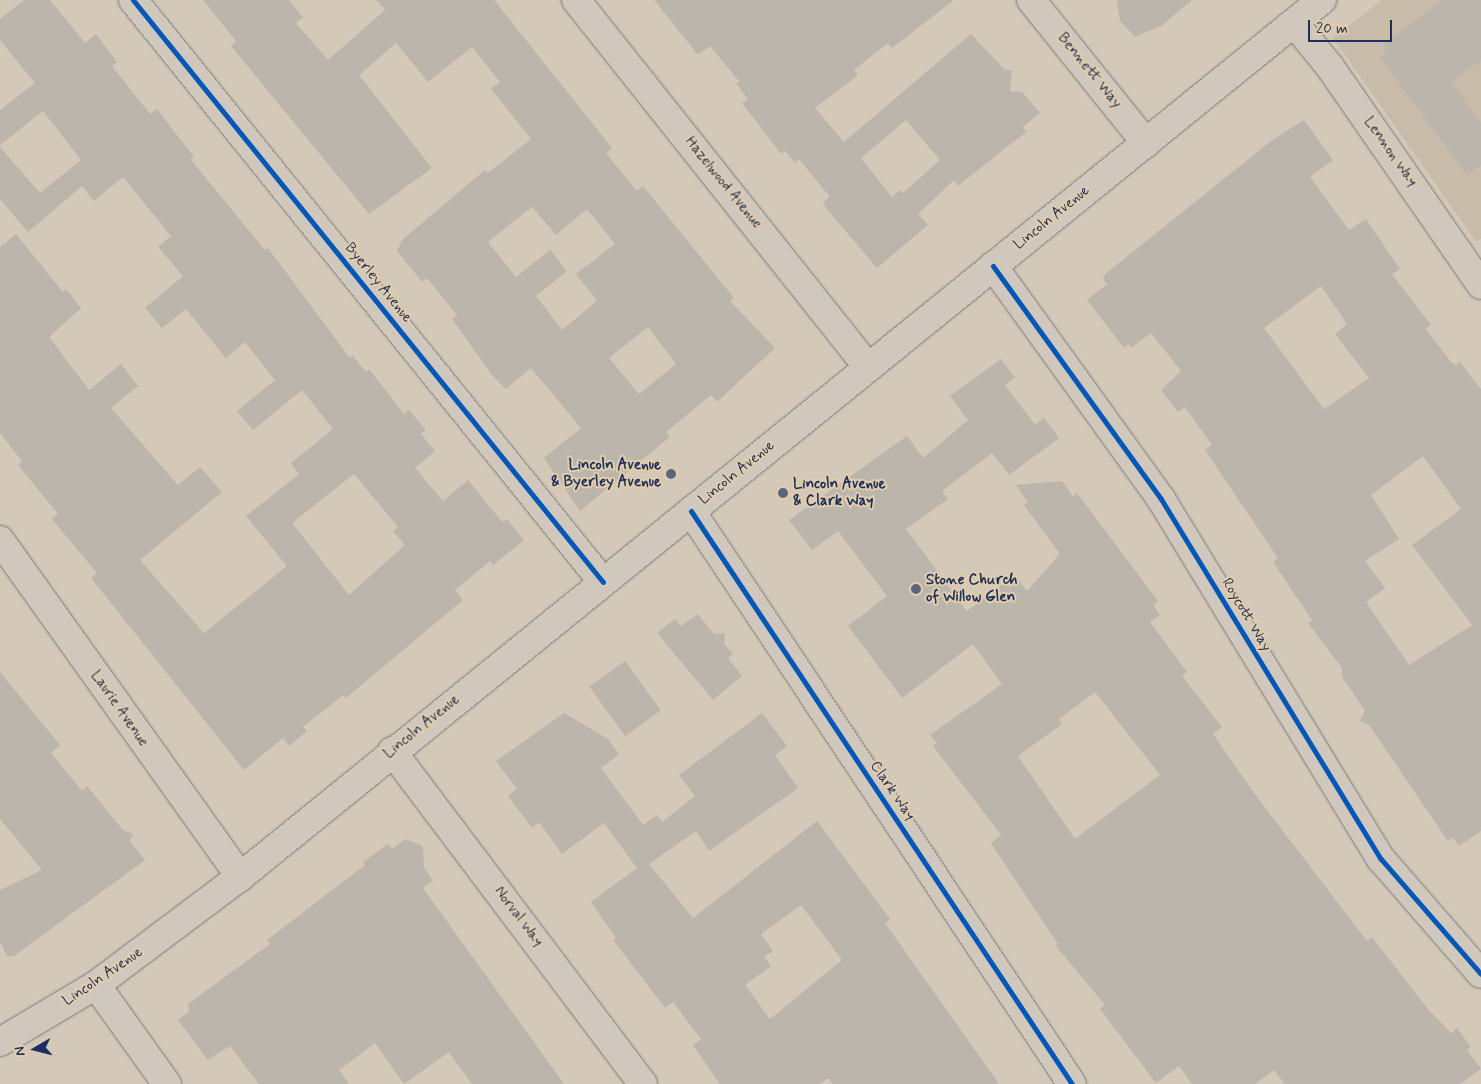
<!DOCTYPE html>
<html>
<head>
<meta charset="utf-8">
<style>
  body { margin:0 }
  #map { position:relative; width:1481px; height:1084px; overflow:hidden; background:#d4c9b8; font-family:Mynerve,sans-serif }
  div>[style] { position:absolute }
  .built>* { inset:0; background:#c8bba9 }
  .building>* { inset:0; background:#bcb5ab; transform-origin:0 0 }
  .roads { filter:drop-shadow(0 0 1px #7a797a) drop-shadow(0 0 1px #7a797a) }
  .street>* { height:28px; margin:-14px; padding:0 14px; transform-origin:14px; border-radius:14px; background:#d0c8bc }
  .secondary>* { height:28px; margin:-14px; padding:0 14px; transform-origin:14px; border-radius:14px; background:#d0c8bc }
  .cycleway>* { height:5px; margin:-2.5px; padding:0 2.5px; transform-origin:2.5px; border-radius:2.5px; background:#0057b8 }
  .dots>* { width:14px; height:14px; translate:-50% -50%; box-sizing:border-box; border:2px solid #e1ccab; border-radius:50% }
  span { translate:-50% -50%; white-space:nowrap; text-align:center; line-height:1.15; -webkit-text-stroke:4px #e1ccab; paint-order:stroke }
  .street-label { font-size:15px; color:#1b2f5e }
  .poi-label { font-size:15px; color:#1b2f5e; font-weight:700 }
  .right { translate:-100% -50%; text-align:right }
  .left { translate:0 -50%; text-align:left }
  .north { position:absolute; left:10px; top:1024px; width:50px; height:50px; -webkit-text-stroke:4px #e1ccab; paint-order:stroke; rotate:262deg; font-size:14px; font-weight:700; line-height:20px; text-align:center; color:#1b2f5e }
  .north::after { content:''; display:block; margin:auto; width:18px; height:22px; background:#1b2f5e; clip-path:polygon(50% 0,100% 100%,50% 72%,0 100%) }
  .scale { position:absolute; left:1308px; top:20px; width:84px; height:22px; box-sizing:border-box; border:2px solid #1b2f5e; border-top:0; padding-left:6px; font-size:15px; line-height:18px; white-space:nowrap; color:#1b2f5e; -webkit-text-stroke:4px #e1ccab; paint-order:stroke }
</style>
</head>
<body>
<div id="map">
  <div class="built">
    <div style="clip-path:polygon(1382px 0,1481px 0,1481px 239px,1476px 242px,1333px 38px)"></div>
  </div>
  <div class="building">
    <div style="clip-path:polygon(evenodd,24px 0,50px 0,85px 43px,96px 34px,117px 62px,112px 66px,150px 114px,157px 109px,194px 157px,191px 160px,265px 250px,268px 248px,350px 358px,352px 355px,366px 372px,369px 369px,404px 414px,409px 410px,426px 430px,421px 434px,435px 451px,415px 468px,443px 501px,468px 480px,502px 522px,507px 519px,524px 540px,493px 565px,490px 561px,455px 590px,463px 600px,346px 698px,343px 695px,303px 727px,307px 731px,289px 746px,283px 738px,244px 770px,91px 578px,97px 573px,52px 519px,58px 514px,18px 465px,22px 461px,0 433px,0 247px,16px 234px,63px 292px,66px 289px,81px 308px,49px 337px,89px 390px,121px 364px,138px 386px,111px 408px,178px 485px,200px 467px,222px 492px,140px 560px,204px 633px,287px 566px,246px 516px,299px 474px,291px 463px,333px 429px,302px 390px,253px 430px,237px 411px,275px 380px,245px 342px,226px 358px,186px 309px,162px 328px,145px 308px,183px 276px,158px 247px,171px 236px,123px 177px,94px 201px,82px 186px,28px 232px,0 199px,0 147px,40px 193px,81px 160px,43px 111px,0 145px,0 110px,35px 83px,0 40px,0 19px,24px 0,354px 474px,398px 527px,393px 531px,405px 545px,349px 595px,292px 523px,354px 474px)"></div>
    <div style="clip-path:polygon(evenodd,203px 0,289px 0,303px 18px,296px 23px,328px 60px,385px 10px,376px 0,494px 0,612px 148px,606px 153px,637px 191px,643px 186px,734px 298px,730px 301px,775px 348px,717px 402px,711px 395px,666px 432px,670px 437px,580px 511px,544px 458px,581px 428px,531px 368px,506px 389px,492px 375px,452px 319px,457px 315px,427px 278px,422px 282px,397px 251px,402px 240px,485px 170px,488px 173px,531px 139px,491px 89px,500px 82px,472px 47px,428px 82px,396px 43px,359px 75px,432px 168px,369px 214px,231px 46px,236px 41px,203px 0,532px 207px,556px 235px,587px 209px,615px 244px,576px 274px,597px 301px,562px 330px,536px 296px,567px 271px,550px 250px,516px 277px,488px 242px,532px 207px,203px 0,648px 327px,676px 364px,639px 394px,609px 358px,648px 327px)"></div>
    <div style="clip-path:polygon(evenodd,654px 0,954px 0,892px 48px,888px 43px,854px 70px,858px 75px,815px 108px,844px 142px,971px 34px,1005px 70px,1012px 71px,1010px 91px,1022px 92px,1040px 113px,1023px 127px,1026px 132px,958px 186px,954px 180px,918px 214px,928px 225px,877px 268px,826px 208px,823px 202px,830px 197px,799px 159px,795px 163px,785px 151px,781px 154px,742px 103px,748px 99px,736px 83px,739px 81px,710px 46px,698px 55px,654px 0,906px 120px,940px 160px,903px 193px,900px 190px,892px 197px,861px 158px,906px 120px)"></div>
    <div style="clip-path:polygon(1117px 0,1192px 0,1161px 26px,1135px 37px,1120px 21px)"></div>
    <div style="clip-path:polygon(1443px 0,1481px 0,1481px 60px,1451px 82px,1481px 123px,1481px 165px,1467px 175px,1380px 57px,1387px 53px,1382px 46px)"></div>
    <div style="clip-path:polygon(evenodd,1304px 120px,1333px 160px,1310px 177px,1349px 230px,1366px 219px,1400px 269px,1392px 274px,1431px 325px,1426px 329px,1451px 362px,1456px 365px,1460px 362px,1481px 389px,1481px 831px,1459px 846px,1453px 838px,1448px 841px,1369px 725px,1360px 721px,1365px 711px,1342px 677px,1342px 668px,1308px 623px,1312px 620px,1273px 562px,1278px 558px,1205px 450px,1212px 445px,1185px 407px,1178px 412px,1161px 390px,1181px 371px,1151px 333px,1131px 348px,1129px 344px,1124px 348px,1087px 300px,1107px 284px,1103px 279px,1105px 274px,1271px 141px,1304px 120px,1321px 286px,1347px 324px,1335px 334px,1369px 378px,1324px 409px,1264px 328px,1321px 286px,1304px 120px,1423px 456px,1461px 509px,1412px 545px,1472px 625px,1409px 665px,1366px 602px,1385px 588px,1365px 561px,1399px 539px,1371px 495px,1423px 456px)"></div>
    <div style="clip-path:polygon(evenodd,1001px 359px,1015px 378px,1005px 385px,1035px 425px,1044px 418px,1059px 438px,1009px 475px,992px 453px,942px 491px,948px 499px,906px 529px,967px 611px,1015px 575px,1027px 591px,1060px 554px,1024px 505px,1028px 502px,1016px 485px,1062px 481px,1073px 497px,1077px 493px,1158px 601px,1153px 605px,1160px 615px,1150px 622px,1187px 672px,1182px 676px,1222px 727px,1213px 734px,1257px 797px,1367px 941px,1372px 937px,1428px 1009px,1451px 1033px,1457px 1028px,1471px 1047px,1467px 1050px,1481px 1069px,1460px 1084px,1285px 1084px,1274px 1070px,1255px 1084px,1192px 1084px,1179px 1066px,1156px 1083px,1100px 1009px,1105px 1005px,1056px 946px,1058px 944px,991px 843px,1001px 835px,933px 746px,937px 743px,930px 735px,1002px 684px,973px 644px,902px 698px,848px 626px,887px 596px,838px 531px,812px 550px,789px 520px,907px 436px,923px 458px,968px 420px,950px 396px,1001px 359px,1095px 692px,1160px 775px,1075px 839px,1018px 756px,1062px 724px,1059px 719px,1095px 692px)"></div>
    <div style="clip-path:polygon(698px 614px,714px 634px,725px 633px,724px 644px,733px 654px,728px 658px,742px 676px,713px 700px,657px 633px,675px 619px,681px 626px)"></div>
    <div style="left:625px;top:661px;width:61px;height:44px;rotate:54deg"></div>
    <div style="clip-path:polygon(0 672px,60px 745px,51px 753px,82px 791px,87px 786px,123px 830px,133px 834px,130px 841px,145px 860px,14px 956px,7px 956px,0 941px,0 890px,42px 870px,0 819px)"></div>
    <div style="clip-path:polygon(evenodd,564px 713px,608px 739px,619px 754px,601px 768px,643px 825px,657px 815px,662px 822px,695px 796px,679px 775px,762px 713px,787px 746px,775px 755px,798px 788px,709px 851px,696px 831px,649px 864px,693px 918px,817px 821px,890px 919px,885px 923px,999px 1084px,833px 1084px,828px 1078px,820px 1084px,720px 1084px,693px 1045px,701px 1039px,673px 1002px,665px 1008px,613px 940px,616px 938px,591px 902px,637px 868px,604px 823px,562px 854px,539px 822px,532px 828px,508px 796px,517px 789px,496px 761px,564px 713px,801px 905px,842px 960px,770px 1019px,745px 985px,771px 966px,764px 957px,773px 951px,761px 934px,801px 905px)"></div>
    <div style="clip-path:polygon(405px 839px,423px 846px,424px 868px,433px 881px,423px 888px,564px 1084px,472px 1084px,449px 1052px,404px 1084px,375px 1043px,339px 1070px,349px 1084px,259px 1084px,230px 1046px,208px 1060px,178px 1020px,189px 1012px,188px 1004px,270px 944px,267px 940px,365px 865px,363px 862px,388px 844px,392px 849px)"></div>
  </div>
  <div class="roads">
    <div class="street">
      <div style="left:133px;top:0;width:748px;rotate:51.08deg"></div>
      <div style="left:576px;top:0;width:469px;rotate:51.5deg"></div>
      <div style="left:1031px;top:0;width:184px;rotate:51.2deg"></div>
      <div style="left:1294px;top:23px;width:57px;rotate:50.7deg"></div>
      <div style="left:1330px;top:67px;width:265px;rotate:55.3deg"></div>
      <div style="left:993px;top:266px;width:287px;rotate:54.2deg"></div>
      <div style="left:1161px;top:499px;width:422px;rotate:58.6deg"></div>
      <div style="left:1381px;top:859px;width:152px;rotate:49deg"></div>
      <div style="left:691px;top:511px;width:688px;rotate:56.38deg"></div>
      <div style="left:0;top:540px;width:414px;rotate:54.5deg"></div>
      <div style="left:392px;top:751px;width:417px;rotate:53deg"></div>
      <div style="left:96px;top:985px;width:122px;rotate:54.4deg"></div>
    </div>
    <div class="secondary">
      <div style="left:0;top:1042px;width:112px;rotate:-30.7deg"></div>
      <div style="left:96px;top:985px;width:180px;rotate:-36.9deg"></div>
      <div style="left:240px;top:877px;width:1393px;rotate:-39.03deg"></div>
    </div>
  </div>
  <div class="cycleway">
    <div style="left:133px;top:0;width:748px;rotate:51.08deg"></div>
    <div style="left:993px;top:266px;width:287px;rotate:54.2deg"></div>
    <div style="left:1161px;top:499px;width:422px;rotate:58.6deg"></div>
    <div style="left:1381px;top:859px;width:152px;rotate:49deg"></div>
    <div style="left:691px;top:511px;width:688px;rotate:56.38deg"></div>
  </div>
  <div class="dots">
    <div style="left:671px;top:474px;background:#5c657e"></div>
    <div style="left:783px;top:493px;background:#5c657e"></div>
    <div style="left:916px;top:589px;background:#5c657e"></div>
  </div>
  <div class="street-label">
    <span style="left:1089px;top:71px;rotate:51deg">Bennett Way</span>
    <span style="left:1390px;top:152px;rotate:55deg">Lennon Way</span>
    <span style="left:723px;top:183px;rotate:51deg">Hazelwood Avenue</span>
    <span style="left:1052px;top:218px;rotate:-39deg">Lincoln Avenue</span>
    <span style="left:378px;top:283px;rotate:51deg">Byerley Avenue</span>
    <span style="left:737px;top:473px;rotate:-39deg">Lincoln Avenue</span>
    <span style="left:1246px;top:615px;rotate:59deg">Roycott Way</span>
    <span style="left:119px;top:709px;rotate:55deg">Laurie Avenue</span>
    <span style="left:422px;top:727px;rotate:-39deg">Lincoln Avenue</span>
    <span style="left:892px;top:791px;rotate:56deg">Clark Way</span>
    <span style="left:518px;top:917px;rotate:53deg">Norval Way</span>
    <span style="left:103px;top:977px;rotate:-34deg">Lincoln Avenue</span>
  </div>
  <div class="poi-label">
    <span class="right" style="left:661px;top:474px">Lincoln Avenue<br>&amp; Byerley Avenue</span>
    <span class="left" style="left:793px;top:493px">Lincoln Avenue<br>&amp; Clark Way</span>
    <span class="left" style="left:926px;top:589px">Stone Church<br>of Willow Glen</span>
  </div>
  <div class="north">N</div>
  <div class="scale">20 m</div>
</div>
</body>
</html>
